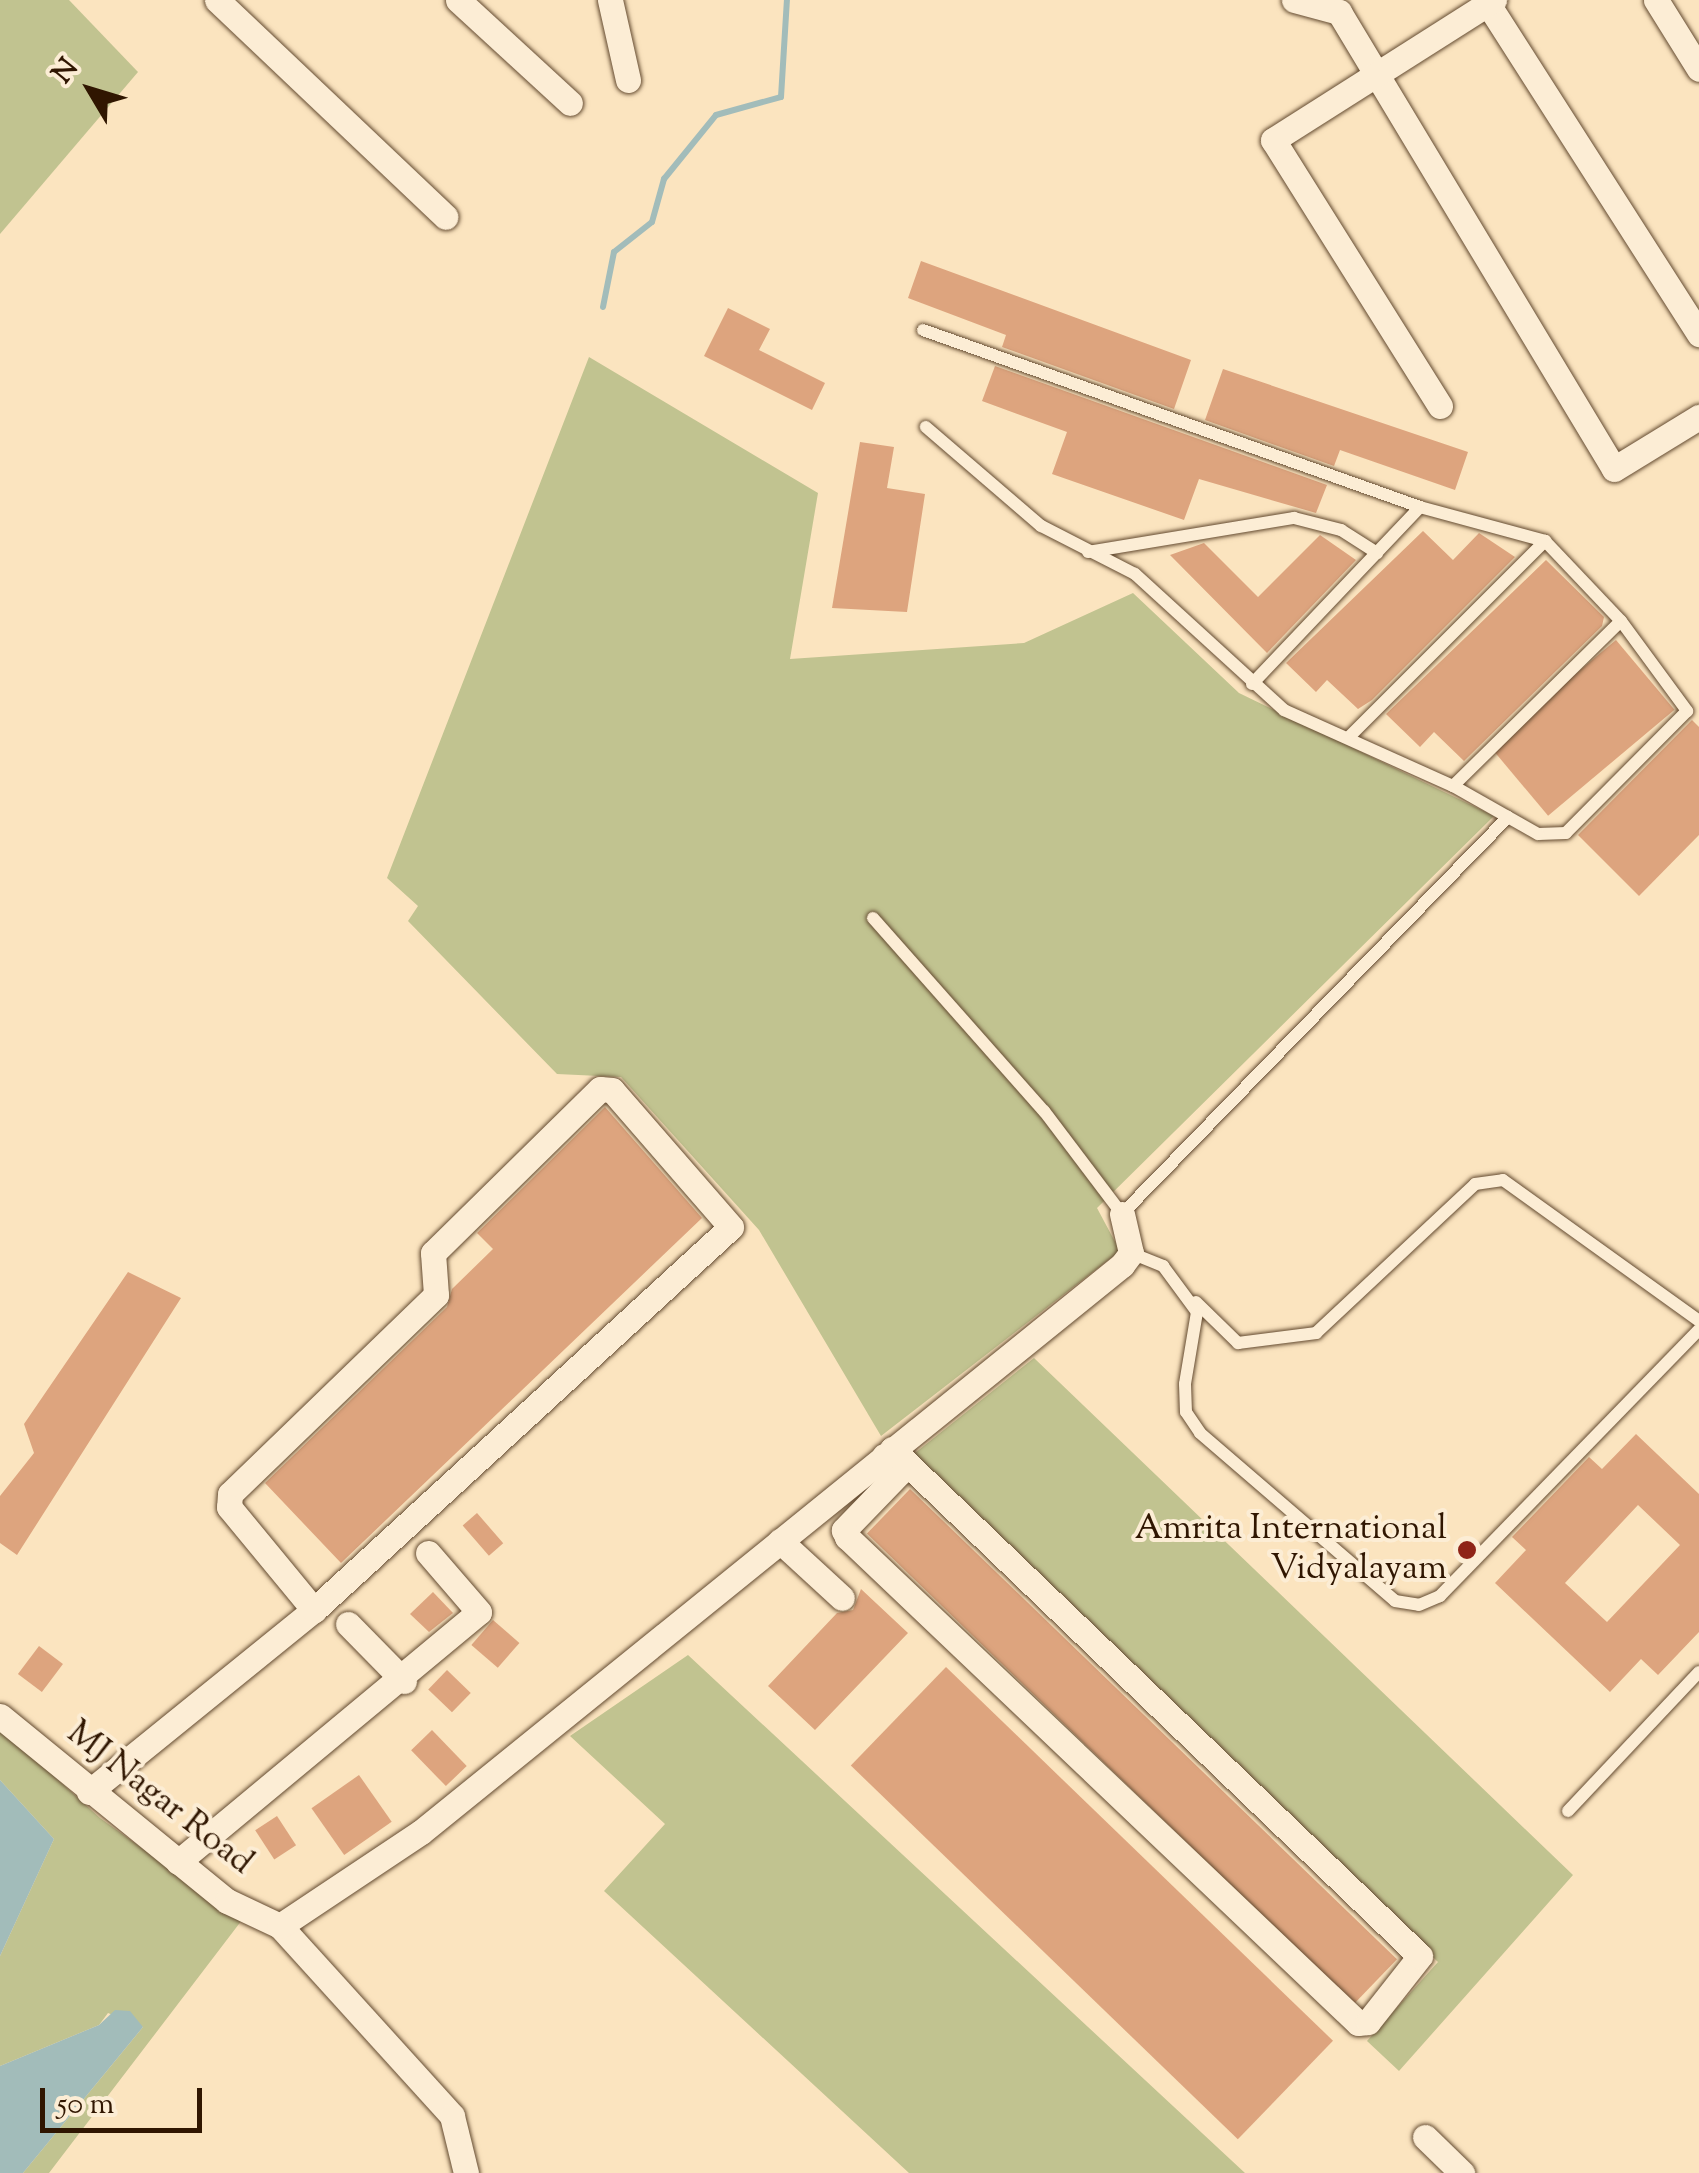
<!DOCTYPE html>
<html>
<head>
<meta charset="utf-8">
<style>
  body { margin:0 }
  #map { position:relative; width:1699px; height:2173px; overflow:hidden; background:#fbe4bf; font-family:"Sorts Mill Goudy",serif }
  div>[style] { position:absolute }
  .green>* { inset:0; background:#c1c390 }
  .water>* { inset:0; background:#a2bcba }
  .stream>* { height:6px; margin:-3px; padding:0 3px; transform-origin:3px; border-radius:3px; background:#a2bcba }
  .building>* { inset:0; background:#dda47e; transform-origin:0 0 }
  .roads { filter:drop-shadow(0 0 2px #634a30) drop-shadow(0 0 2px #634a30) }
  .lane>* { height:12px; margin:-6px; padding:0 6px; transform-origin:6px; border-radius:6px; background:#fcedd5 }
  .street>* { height:25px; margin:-12.5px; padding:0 12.5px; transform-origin:12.5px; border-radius:12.5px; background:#fcedd5 }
  .dots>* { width:28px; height:28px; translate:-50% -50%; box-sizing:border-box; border:5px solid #fcedd5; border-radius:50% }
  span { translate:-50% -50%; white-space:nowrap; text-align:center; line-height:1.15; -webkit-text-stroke:8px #fcedd5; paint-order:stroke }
  .poi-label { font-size:35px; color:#301601 }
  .right { translate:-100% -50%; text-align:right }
  .street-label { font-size:35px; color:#301601 }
  .north { position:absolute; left:40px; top:40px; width:100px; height:100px; -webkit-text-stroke:8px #fcedd5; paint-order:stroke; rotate:308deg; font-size:28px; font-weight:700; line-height:40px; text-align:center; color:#301601 }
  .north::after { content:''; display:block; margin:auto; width:35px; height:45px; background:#301601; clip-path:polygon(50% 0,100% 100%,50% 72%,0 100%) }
  .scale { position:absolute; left:40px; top:2088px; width:162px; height:45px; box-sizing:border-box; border:5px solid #301601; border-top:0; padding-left:12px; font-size:30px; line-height:35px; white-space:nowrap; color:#301601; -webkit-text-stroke:8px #fcedd5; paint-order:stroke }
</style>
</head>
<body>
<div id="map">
  <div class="green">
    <div style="clip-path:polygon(0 0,69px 0,138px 72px,0 234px)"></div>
    <div style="clip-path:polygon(589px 357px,818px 493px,790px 659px,1024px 643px,1133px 593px,1239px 693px,1494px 816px,1097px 1208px,1120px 1251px,881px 1436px,759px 1230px,621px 1077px,557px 1074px,408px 921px,418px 906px,387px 878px)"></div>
    <div style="clip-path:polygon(1034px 1358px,1573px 1875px,1399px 2071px,1367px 2041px,1438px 1962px,910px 1457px)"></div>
    <div style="clip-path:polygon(688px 1655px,1245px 2173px,909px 2173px,604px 1891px,665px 1824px,570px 1736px)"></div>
    <div style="clip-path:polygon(0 1727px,100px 1818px,242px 1920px,49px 2173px,23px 2173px,143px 2027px,108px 2013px,99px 2025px,0 2066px,0 1956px,54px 1839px,0 1780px)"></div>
  </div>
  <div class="water">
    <div style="clip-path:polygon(0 1780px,54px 1839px,0 1956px)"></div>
    <div style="clip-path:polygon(115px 2010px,130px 2011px,143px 2027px,23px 2173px,0 2173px,0 2066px,99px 2025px)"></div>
  </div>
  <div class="stream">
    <div style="left:603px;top:307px;width:56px;rotate:-78.7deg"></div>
    <div style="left:614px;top:252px;width:48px;rotate:-38.3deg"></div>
    <div style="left:652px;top:222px;width:45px;rotate:-74.4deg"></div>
    <div style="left:664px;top:179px;width:82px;rotate:-50.9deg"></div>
    <div style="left:716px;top:115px;width:67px;rotate:-15.5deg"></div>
    <div style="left:781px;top:97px;width:97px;rotate:-86.5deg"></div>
  </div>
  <div class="building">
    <div style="clip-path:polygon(921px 261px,1191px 360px,1174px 409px,1002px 347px,1006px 335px,908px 298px)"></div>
    <div style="clip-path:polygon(728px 308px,770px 329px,759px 350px,825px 383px,812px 410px,704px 356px)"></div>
    <div style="clip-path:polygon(995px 366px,1327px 485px,1316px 513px,1199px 479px,1184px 520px,1052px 474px,1067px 432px,982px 401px)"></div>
    <div style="clip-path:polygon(1223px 369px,1468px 452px,1455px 490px,1340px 450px,1334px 466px,1205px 420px)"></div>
    <div style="clip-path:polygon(860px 442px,894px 447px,887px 488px,925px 494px,907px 612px,832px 608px)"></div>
    <div style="clip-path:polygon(1423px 531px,1453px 560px,1479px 533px,1515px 557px,1372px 700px,1358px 709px,1327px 680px,1316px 692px,1286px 663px)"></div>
    <div style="clip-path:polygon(1320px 535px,1356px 560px,1267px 653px,1170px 555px,1204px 543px,1258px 597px)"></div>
    <div style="clip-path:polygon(1546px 560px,1604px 617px,1602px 626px,1464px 761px,1434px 732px,1420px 747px,1386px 714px)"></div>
    <div style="left:1616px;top:640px;width:91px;height:165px;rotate:50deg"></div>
    <div style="clip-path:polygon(1692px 720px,1699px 727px,1699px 835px,1639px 896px,1578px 835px)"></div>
    <div style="clip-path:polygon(605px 1107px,702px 1218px,341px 1563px,265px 1483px,447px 1307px,452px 1289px,493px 1249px,477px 1233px)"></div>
    <div style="clip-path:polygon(128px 1272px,181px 1298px,17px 1555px,0 1543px,0 1496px,34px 1453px,24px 1424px)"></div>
    <div style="clip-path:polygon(evenodd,1636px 1434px,1699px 1494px,1699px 1632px,1658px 1675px,1641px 1659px,1610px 1692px,1495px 1583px,1526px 1550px,1512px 1537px,1589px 1457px,1602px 1469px,1636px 1434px,1638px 1505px,1680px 1545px,1607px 1622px,1565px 1583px,1638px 1505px)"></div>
    <div style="left:910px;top:1489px;width:677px;height:62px;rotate:44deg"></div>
    <div style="left:477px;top:1513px;width:40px;height:19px;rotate:49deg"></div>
    <div style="clip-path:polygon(861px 1589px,908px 1633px,815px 1730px,768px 1686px,837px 1613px,853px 1610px)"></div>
    <div style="clip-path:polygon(433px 1592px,453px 1613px,429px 1632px,410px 1614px)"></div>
    <div style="left:493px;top:1620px;width:35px;height:33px;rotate:41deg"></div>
    <div style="left:39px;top:1646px;width:30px;height:35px;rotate:37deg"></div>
    <div style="left:946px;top:1667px;width:538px;height:137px;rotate:44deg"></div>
    <div style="left:447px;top:1670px;width:33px;height:27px;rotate:44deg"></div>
    <div style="left:432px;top:1730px;width:50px;height:29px;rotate:46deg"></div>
    <div style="left:359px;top:1775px;width:57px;height:58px;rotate:55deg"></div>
    <div style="left:277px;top:1816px;width:35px;height:26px;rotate:57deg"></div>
  </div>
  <div class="roads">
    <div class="lane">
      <div style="left:923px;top:330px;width:528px;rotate:19.6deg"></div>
      <div style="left:1420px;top:507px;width:130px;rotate:15.2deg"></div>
      <div style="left:1545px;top:541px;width:110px;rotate:46.5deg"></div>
      <div style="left:1621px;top:621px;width:112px;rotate:53.7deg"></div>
      <div style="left:1687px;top:711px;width:172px;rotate:134.8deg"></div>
      <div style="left:1566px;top:833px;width:28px;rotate:178deg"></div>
      <div style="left:1538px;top:834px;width:98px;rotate:-150.5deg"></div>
      <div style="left:1453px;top:786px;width:185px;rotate:-155.8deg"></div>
      <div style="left:1284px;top:710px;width:202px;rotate:-137.6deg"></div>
      <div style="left:1135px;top:574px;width:106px;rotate:-152.9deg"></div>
      <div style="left:1041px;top:526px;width:152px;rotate:-139.3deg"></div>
      <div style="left:1088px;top:552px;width:209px;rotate:-9.4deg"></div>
      <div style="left:1294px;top:518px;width:49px;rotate:14.3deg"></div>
      <div style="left:1341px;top:530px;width:43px;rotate:32.6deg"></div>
      <div style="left:1252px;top:684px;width:244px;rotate:-46.5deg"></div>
      <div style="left:1348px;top:738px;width:279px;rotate:-45deg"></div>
      <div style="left:1453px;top:786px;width:235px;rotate:-44.5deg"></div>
      <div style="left:873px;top:918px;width:258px;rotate:48.5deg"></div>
      <div style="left:1044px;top:1111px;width:129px;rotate:52.9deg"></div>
      <div style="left:1122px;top:1214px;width:554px;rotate:-45.8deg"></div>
      <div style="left:1131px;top:1253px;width:35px;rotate:22deg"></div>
      <div style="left:1163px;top:1266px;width:57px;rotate:53.5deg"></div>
      <div style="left:1197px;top:1312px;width:73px;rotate:99.5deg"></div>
      <div style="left:1185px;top:1384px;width:28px;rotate:88deg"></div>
      <div style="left:1186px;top:1412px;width:25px;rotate:56deg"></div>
      <div style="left:1200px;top:1433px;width:257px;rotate:40.7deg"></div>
      <div style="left:1395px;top:1601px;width:24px;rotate:9deg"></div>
      <div style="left:1419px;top:1605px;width:23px;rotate:-23deg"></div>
      <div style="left:1440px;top:1596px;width:371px;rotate:-45.8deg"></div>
      <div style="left:1196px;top:1302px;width:59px;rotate:44.3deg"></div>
      <div style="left:1238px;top:1343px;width:79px;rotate:-7.3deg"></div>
      <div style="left:1316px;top:1333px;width:218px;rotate:-43.1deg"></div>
      <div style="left:1475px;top:1184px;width:28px;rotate:-8deg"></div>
      <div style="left:1503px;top:1180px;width:241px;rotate:35.7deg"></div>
      <div style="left:1568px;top:1811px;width:191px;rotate:-46.7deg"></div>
    </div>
    <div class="street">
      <div style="left:217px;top:0;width:315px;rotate:43.5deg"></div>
      <div style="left:458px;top:0;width:152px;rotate:42.6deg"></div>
      <div style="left:610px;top:0;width:82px;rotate:77.3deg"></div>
      <div style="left:1294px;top:0;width:47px;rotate:14.9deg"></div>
      <div style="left:1339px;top:12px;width:533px;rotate:58.96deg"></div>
      <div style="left:1614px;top:469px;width:100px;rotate:-31.5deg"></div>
      <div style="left:1656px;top:0;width:81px;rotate:58.1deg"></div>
      <div style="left:1488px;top:4px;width:392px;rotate:57.4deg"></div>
      <div style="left:1440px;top:406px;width:314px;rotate:-122.1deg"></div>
      <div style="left:1273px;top:140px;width:262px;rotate:-32.4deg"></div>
      <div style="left:884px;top:1456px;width:23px;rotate:45deg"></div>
      <div style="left:900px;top:1472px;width:81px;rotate:134deg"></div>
      <div style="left:844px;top:1530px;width:8px;rotate:67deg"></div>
      <div style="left:847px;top:1537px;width:705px;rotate:43.56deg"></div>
      <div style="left:1358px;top:2023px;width:10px;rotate:-6deg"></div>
      <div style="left:1368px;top:2022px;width:84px;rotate:-51.8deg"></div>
      <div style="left:1420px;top:1956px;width:732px;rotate:-136.16deg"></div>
      <div style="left:780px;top:1541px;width:84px;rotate:42.6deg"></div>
      <div style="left:348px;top:1624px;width:80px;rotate:45.5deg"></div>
      <div style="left:0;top:1716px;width:293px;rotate:39.2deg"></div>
      <div style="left:227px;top:1901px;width:59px;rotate:25.3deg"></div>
      <div style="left:280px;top:1926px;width:256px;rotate:47.8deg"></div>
      <div style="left:452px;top:2116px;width:59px;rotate:76.2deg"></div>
      <div style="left:89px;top:1792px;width:289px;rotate:-39deg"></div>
      <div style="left:314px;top:1610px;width:566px;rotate:-42.57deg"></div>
      <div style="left:731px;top:1227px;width:181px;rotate:-131deg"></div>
      <div style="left:612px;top:1090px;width:12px;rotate:-175deg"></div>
      <div style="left:600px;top:1089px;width:234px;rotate:135.5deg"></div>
      <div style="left:433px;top:1253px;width:42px;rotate:85.9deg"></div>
      <div style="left:436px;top:1295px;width:286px;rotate:136deg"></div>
      <div style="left:230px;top:1494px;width:13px;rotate:94deg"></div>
      <div style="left:229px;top:1507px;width:134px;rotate:50.5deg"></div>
      <div style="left:178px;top:1862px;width:391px;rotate:-39.7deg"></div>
      <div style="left:479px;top:1612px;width:78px;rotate:-130.8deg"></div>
      <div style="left:280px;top:1926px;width:169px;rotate:-33.7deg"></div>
      <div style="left:421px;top:1832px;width:902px;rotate:-38.97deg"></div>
      <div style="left:1122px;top:1265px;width:15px;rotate:-53deg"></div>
      <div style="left:1131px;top:1253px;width:40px;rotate:-103deg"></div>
      <div style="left:1425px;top:2137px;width:52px;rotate:44.2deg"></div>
    </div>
  </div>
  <div class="dots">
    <div style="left:1467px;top:1550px;background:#8f2418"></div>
  </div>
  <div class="poi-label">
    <span class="right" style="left:1447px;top:1550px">Amrita International<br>Vidyalayam</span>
  </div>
  <div class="street-label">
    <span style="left:159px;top:1799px;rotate:38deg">MJ Nagar Road</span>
  </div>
  <div class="north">N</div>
  <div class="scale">50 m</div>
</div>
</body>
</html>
